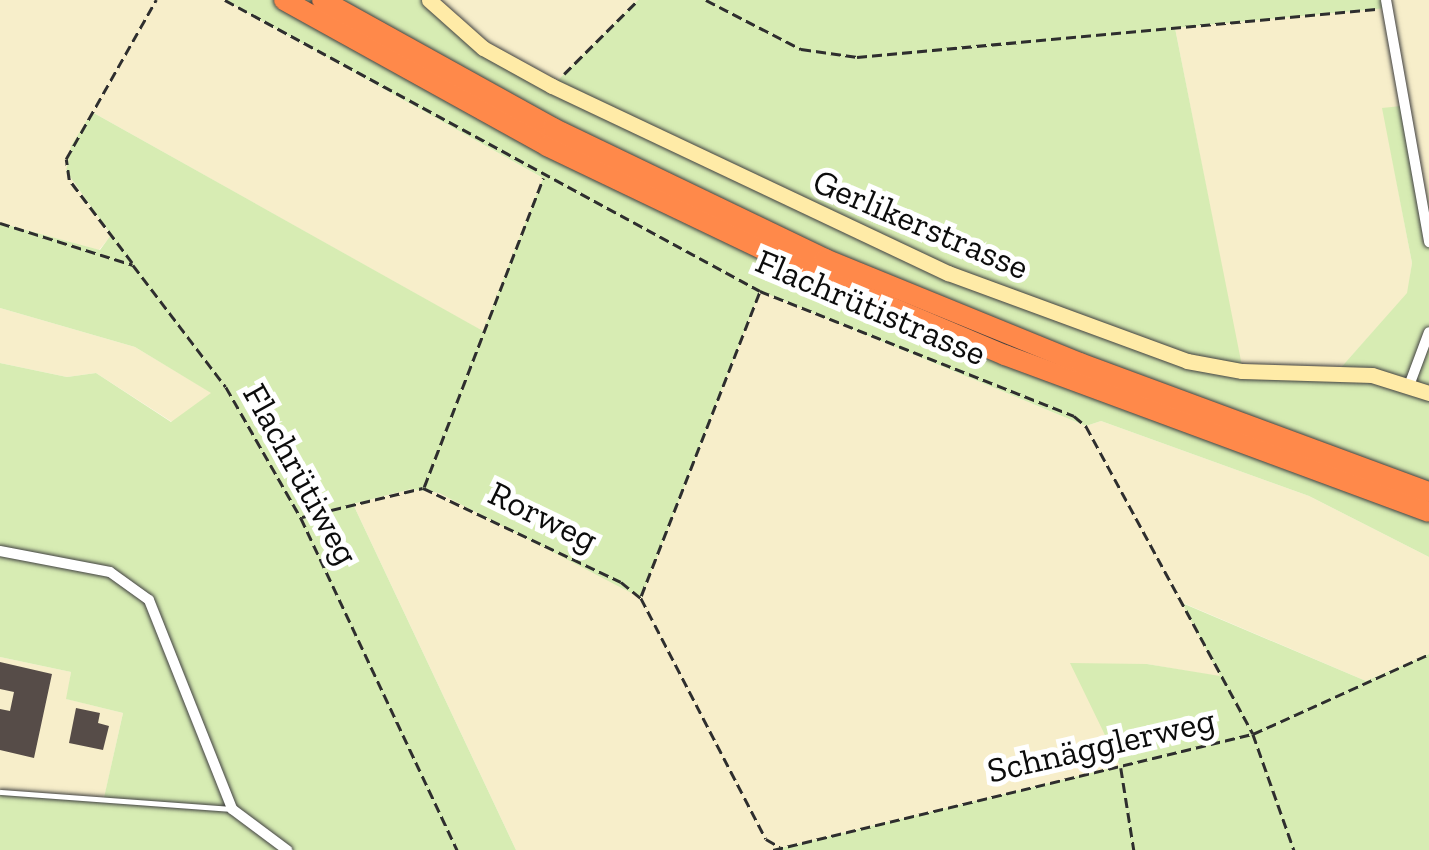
<!DOCTYPE html>
<html>
<head>
<meta charset="utf-8">
<style>
  body { margin:0 }
  #map { position:relative; width:1429px; height:850px; overflow:hidden; background:#fff9ec; font-family:"Zilla Slab",serif }
  div>[style] { position:absolute }
  .farmland>* { inset:0; background:#f7eeca }
  .green>* { inset:0; background:#d7ecb3 }
  .building>* { inset:0; background:#564c48 }
  .path>* { height:2.5px; margin-top:-1.25px; transform-origin:0; background:repeating-linear-gradient(90deg,#2e2e2e 0 10px,transparent 0 15px) }
  .roads { filter:drop-shadow(0 0 2px #3f3f3f) drop-shadow(0 0 2px #3f3f3f) }
  .lane>* { height:5px; margin:-2.5px; padding:0 2.5px; transform-origin:2.5px; border-radius:2.5px; background:#fff }
  .street>* { height:10px; margin:-5px; padding:0 5px; transform-origin:5px; border-radius:5px; background:#fff }
  .secondary>* { height:15px; margin:-7.5px; padding:0 7.5px; transform-origin:7.5px; border-radius:7.5px; background:#ffeba7 }
  .highway>* { height:20px; margin:-10px; padding:0 10px; transform-origin:10px; border-radius:10px; background:#ff894a }
  span { translate:-50% -50%; white-space:nowrap; text-align:center; line-height:1.15; -webkit-text-stroke:10px #fff; paint-order:stroke }
  .street-label { font-size:35px; color:#0c0c0c }
</style>
</head>
<body>
<div id="map">
  <div class="farmland">
    <div style="clip-path:polygon(0 0,225px 0,543px 178px,484px 332px,92px 112px,66px 171px,111px 236px,99px 250px,0 223px)"></div>
    <div style="clip-path:polygon(429px 0,638px 0,552px 86px,483px 48px)"></div>
    <div style="clip-path:polygon(1386px 0,1429px 0,1429px 242px,1383px 109px,1412px 263px,1408px 293px,1337px 372px,1242px 371px,1175px 28px,1386px 8px)"></div>
    <div style="clip-path:polygon(760px 291px,1086px 426px,1101px 421px,1309px 496px,1429px 557px,1429px 654px,1366px 681px,1183px 603px,1221px 677px,1147px 664px,1121px 766px,773px 850px,516px 850px,353px 504px,411px 489px,439px 493px,641px 597px)"></div>
    <div style="clip-path:polygon(0 308px,135px 347px,212px 393px,172px 422px,96px 373px,67px 377px,0 363px)"></div>
    <div style="clip-path:polygon(0 657px,71px 672px,67px 699px,123px 713px,103px 803px,0 792px)"></div>
  </div>
  <div class="green">
    <div style="clip-path:polygon(225px 0,429px 0,449px 21px,552px 86px,638px 0,1386px 0,1387px 8px,1175px 28px,1243px 371px,1337px 372px,1407px 293px,1412px 263px,1382px 108px,1401px 106px,1429px 242px,1429px 557px,1309px 496px,1101px 421px,1086px 426px,760px 291px,641px 598px,439px 493px,411px 489px,353px 504px,516px 850px,0 850px,0 792px,103px 802px,123px 713px,66px 699px,71px 672px,0 657px,0 363px,67px 377px,96px 373px,171px 422px,211px 393px,135px 347px,0 308px,0 223px,100px 250px,111px 235px,66px 171px,71px 146px,92px 112px,483px 331px,543px 178px)"></div>
    <div style="clip-path:polygon(1182px 603px,1366px 681px,1429px 654px,1429px 850px,773px 850px,1120px 766px,1070px 663px,1147px 664px,1220px 676px)"></div>
  </div>
  <div class="building">
    <div style="clip-path:polygon(0 662px,52px 674px,34px 758px,0 750px,0 709px,10px 711px,14px 692px,0 689px)"></div>
    <div style="clip-path:polygon(76px 708px,100px 713px,98px 723px,109px 726px,103px 750px,69px 743px)"></div>
  </div>
  <div class="path">
    <div style="left:225px;top:0;width:609px;rotate:28.54deg"></div>
    <div style="left:760px;top:291px;width:338px;rotate:21.7deg"></div>
    <div style="left:1074px;top:416px;width:16px;rotate:40deg"></div>
    <div style="left:1086px;top:426px;width:350px;rotate:61.5deg"></div>
    <div style="left:1253px;top:734px;width:123px;rotate:70.5deg"></div>
    <div style="left:706px;top:0;width:107px;rotate:27.3deg"></div>
    <div style="left:801px;top:49px;width:57px;rotate:8.1deg"></div>
    <div style="left:857px;top:57px;width:521px;rotate:-5.28deg"></div>
    <div style="left:564px;top:74px;width:105px;rotate:-45deg"></div>
    <div style="left:0;top:223px;width:139px;rotate:17.5deg"></div>
    <div style="left:133px;top:265px;width:153px;rotate:52.7deg"></div>
    <div style="left:226px;top:387px;width:151px;rotate:60.2deg"></div>
    <div style="left:301px;top:518px;width:367px;rotate:64.8deg"></div>
    <div style="left:132px;top:263px;width:104px;rotate:-127.2deg"></div>
    <div style="left:69px;top:180px;width:21px;rotate:-98deg"></div>
    <div style="left:66px;top:159px;width:183px;rotate:-60.5deg"></div>
    <div style="left:424px;top:487px;width:331px;rotate:-68.9deg"></div>
    <div style="left:302px;top:517px;width:124px;rotate:-13.5deg"></div>
    <div style="left:423px;top:488px;width:219px;rotate:25.4deg"></div>
    <div style="left:621px;top:582px;width:26px;rotate:39deg"></div>
    <div style="left:641px;top:598px;width:271px;rotate:62.6deg"></div>
    <div style="left:766px;top:839px;width:16px;rotate:30deg"></div>
    <div style="left:641px;top:596px;width:327px;rotate:-68.7deg"></div>
    <div style="left:1121px;top:768px;width:83px;rotate:81deg"></div>
    <div style="left:773px;top:850px;width:494px;rotate:-13.6deg"></div>
    <div style="left:1253px;top:734px;width:193px;rotate:-24.4deg"></div>
  </div>
  <div class="roads">
    <div class="lane">
      <div style="left:0;top:792px;width:230px;rotate:4.2deg"></div>
    </div>
    <div class="street">
      <div style="left:1386px;top:0;width:246px;rotate:79.9deg"></div>
      <div style="left:1410px;top:383px;width:54px;rotate:-69.6deg"></div>
      <div style="left:0;top:551px;width:112px;rotate:10.8deg"></div>
      <div style="left:110px;top:572px;width:48px;rotate:35.7deg"></div>
      <div style="left:149px;top:600px;width:225px;rotate:68.3deg"></div>
      <div style="left:232px;top:809px;width:69px;rotate:36.7deg"></div>
    </div>
    <div class="secondary">
      <div style="left:429px;top:0;width:72px;rotate:41.6deg"></div>
      <div style="left:483px;top:48px;width:79px;rotate:28.8deg"></div>
      <div style="left:552px;top:86px;width:438px;rotate:25.3deg"></div>
      <div style="left:948px;top:273px;width:255px;rotate:20.2deg"></div>
      <div style="left:1187px;top:361px;width:56px;rotate:10.3deg"></div>
      <div style="left:1242px;top:371px;width:130px;rotate:1.8deg"></div>
      <div style="left:1372px;top:375px;width:60px;rotate:17.5deg"></div>
    </div>
    <div class="highway">
      <div style="left:284px;top:0;width:301px;rotate:29deg"></div>
      <div style="left:547px;top:146px;width:303px;rotate:25.6deg"></div>
      <div style="left:820px;top:277px;width:201px;rotate:22.9deg"></div>
      <div style="left:1005px;top:355px;width:452px;rotate:20.3deg"></div>
      <div style="left:322px;top:0;width:264px;rotate:29deg"></div>
      <div style="left:553px;top:128px;width:302px;rotate:25.7deg"></div>
      <div style="left:825px;top:259px;width:275px;rotate:22.2deg"></div>
      <div style="left:1080px;top:363px;width:372px;rotate:20.3deg"></div>
    </div>
  </div>
  <div class="street-label">
    <span style="left:921px;top:224px;rotate:23deg">Gerlikerstrasse</span>
    <span style="left:871px;top:307px;rotate:23deg">Flachrütistrasse</span>
    <span style="left:301px;top:474px;rotate:61deg">Flachrütiweg</span>
    <span style="left:543px;top:516px;rotate:26deg">Rorweg</span>
    <span style="left:1101px;top:745px;rotate:-13deg">Schnägglerweg</span>
  </div>
</div>
</body>
</html>
